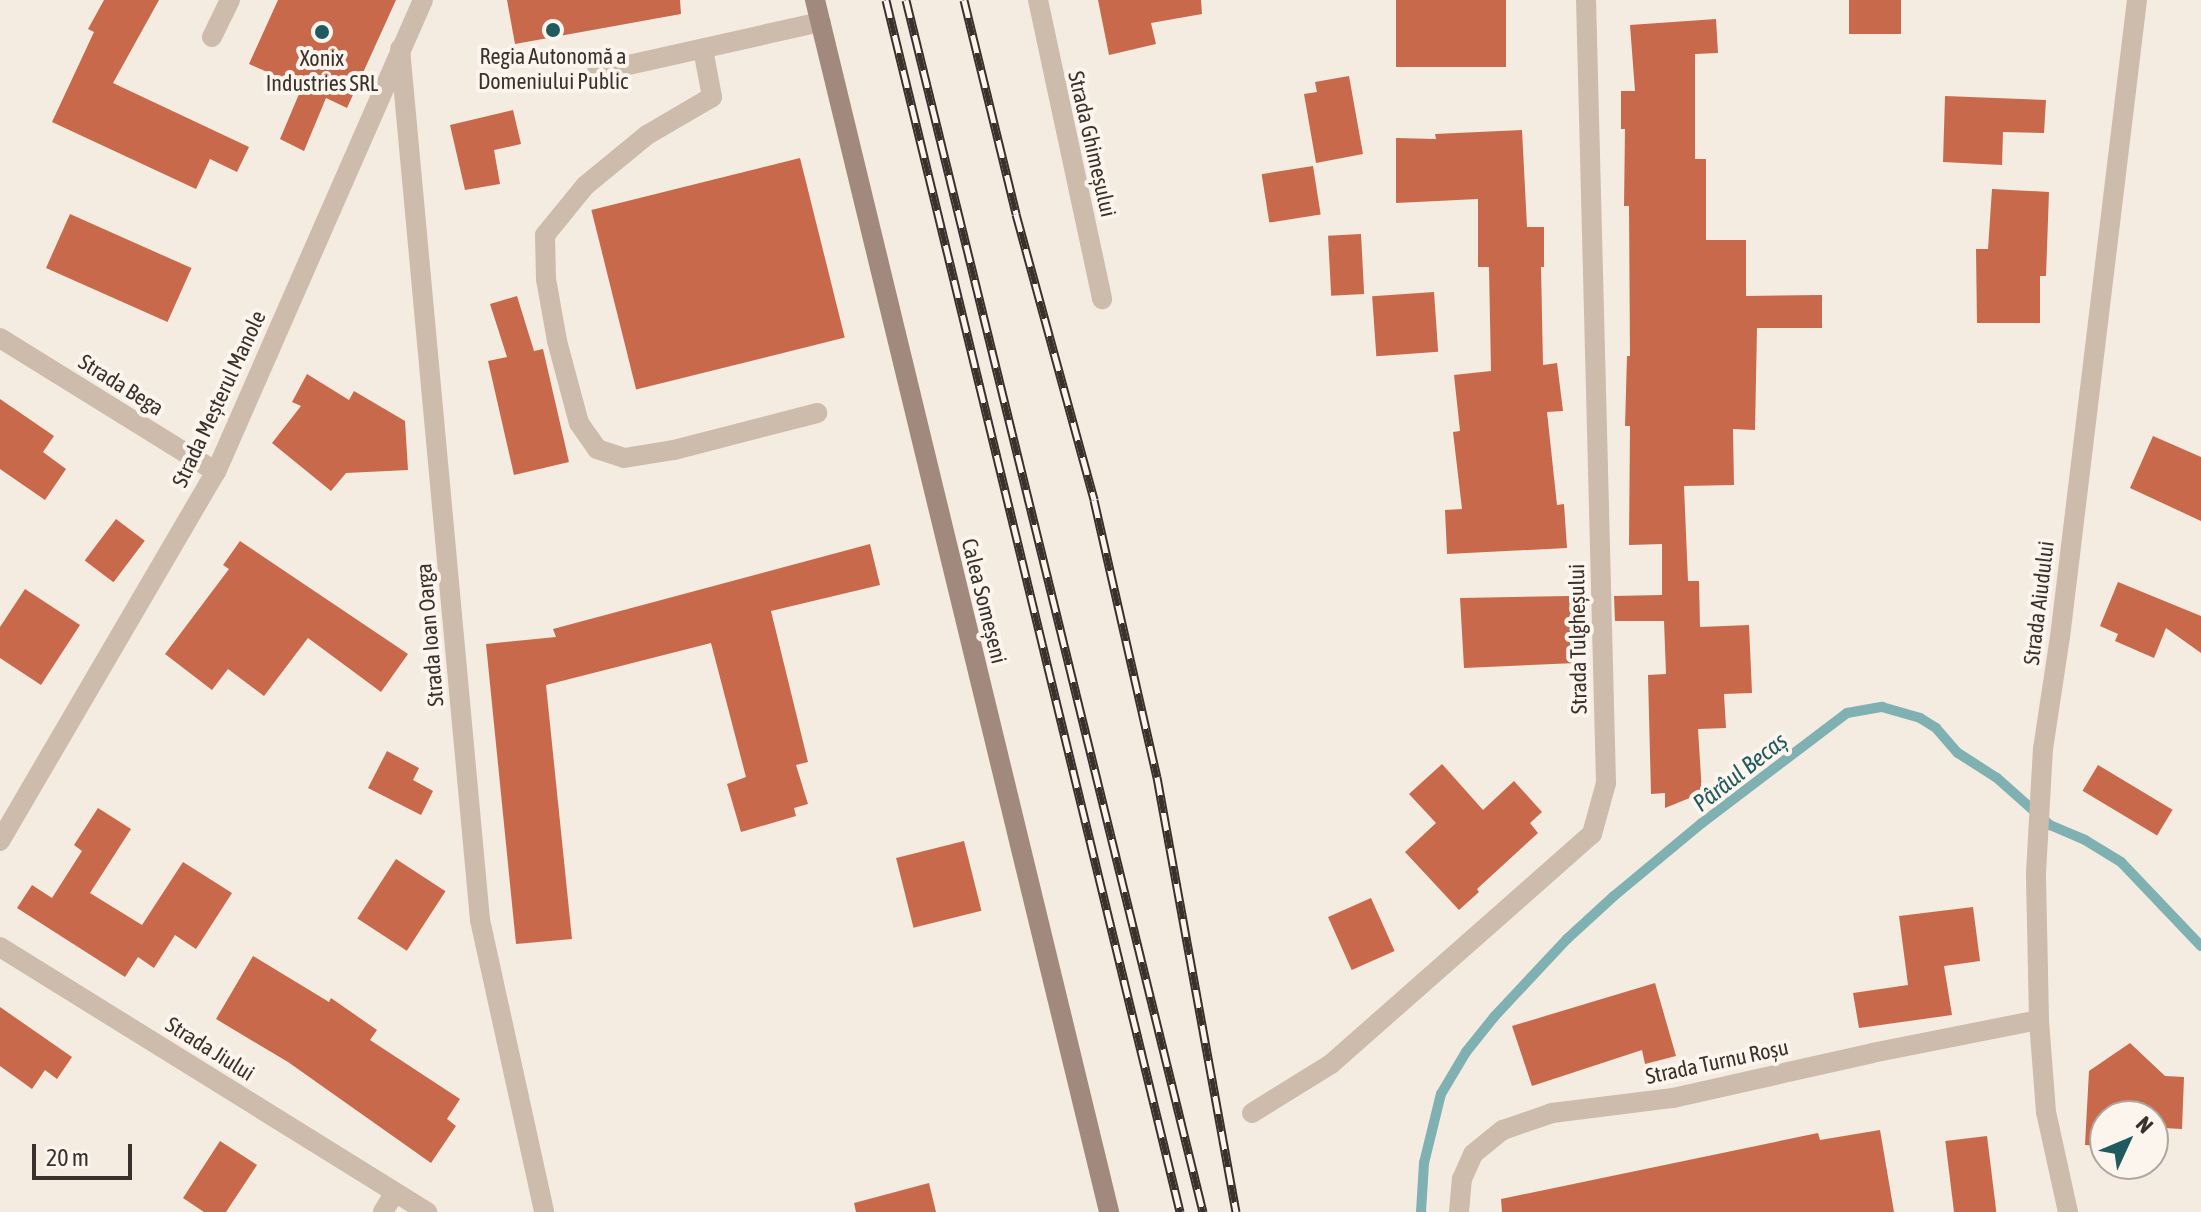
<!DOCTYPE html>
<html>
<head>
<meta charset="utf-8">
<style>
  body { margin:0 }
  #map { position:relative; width:2201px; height:1212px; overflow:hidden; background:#f4ebe1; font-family:"Asap Condensed",sans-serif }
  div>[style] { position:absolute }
  .stream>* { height:10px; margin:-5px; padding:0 5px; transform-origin:5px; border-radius:5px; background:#7fb0b2 }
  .building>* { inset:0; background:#c8694b; transform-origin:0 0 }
  .service>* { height:20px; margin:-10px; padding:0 10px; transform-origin:10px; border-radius:10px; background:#cdbbac }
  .minor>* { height:20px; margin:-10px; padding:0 10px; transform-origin:10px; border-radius:10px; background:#cdbbac }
  .tertiary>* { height:20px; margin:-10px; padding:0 10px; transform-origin:10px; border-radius:10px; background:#cdbbac }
  .secondary>* { height:20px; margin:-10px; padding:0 10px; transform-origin:10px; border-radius:10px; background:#a18a7d }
  .rail>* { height:9px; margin-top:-4.5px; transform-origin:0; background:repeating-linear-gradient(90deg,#fbf5ee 0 18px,#3b302b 0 36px); box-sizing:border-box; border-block:2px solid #3b302b }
  .dots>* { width:22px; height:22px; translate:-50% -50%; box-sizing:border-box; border:4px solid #fbf5ee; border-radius:50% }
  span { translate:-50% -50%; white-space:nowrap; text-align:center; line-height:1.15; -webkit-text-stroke:8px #fbf5ee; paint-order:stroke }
  .poi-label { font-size:22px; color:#3b302b }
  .street-label { font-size:22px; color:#3b302b }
  .water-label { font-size:24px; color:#1f5a5e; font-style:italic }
  .north { position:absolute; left:2089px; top:1100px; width:80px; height:80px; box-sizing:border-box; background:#fbf5ee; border:2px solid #aea6a0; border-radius:50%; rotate:46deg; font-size:22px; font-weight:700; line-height:32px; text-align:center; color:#3b302b }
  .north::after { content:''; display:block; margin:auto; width:28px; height:36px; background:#1f5a5e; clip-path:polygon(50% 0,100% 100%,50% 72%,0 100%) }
  .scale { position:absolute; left:32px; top:1144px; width:100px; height:36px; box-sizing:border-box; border:4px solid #3b302b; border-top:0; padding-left:10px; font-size:24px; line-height:28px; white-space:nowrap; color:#3b302b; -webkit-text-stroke:6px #fbf5ee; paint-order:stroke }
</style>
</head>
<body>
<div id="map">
  <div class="stream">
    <div style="left:1421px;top:1212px;width:49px;rotate:-86.5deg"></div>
    <div style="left:1424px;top:1163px;width:71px;rotate:-76.2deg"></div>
    <div style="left:1441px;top:1094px;width:49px;rotate:-59.2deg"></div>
    <div style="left:1466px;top:1052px;width:45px;rotate:-51.3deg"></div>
    <div style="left:1494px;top:1017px;width:107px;rotate:-46.9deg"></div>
    <div style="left:1567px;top:939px;width:64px;rotate:-42.5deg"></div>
    <div style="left:1614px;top:896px;width:114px;rotate:-39.7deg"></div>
    <div style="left:1702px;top:823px;width:182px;rotate:-37.2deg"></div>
    <div style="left:1847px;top:713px;width:36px;rotate:-10deg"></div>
    <div style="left:1882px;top:707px;width:40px;rotate:16deg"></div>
    <div style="left:1920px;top:718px;width:19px;rotate:32deg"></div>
    <div style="left:1936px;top:728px;width:33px;rotate:49deg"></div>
    <div style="left:1958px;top:753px;width:46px;rotate:32.7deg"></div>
    <div style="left:1997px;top:778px;width:71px;rotate:41.6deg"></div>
    <div style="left:2050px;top:825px;width:38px;rotate:23deg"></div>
    <div style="left:2085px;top:840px;width:42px;rotate:31.4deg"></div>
    <div style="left:2121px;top:862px;width:116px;rotate:46.4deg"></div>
  </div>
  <div class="building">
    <div style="clip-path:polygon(104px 0,159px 0,113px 83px,249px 147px,237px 172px,210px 159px,196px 189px,52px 122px,94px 32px,88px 29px)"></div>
    <div style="clip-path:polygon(278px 0,396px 0,347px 108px,326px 98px,304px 151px,280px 139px,302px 87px,249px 64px)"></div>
    <div style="clip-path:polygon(507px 0,680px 0,681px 14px,515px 44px)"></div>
    <div style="clip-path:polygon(1098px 0,1201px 0,1202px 14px,1151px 23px,1156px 44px,1109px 55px)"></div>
    <div style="left:1396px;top:0;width:110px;height:67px"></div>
    <div style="left:1849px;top:0;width:52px;height:34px"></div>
    <div style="clip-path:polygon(1716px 19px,1718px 53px,1695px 54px,1695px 159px,1706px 159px,1706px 240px,1746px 240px,1746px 296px,1822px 295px,1822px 328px,1757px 328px,1755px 430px,1733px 429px,1734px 485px,1684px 486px,1688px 581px,1699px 581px,1700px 627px,1749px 625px,1752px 693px,1724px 694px,1726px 728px,1698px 729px,1702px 793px,1665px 808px,1665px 793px,1651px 794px,1648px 675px,1666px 674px,1664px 621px,1615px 621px,1614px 596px,1662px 595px,1662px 544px,1629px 545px,1630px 426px,1625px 426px,1627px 356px,1630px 356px,1629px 206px,1624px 206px,1625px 129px,1621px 129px,1621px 91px,1635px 91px,1630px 25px)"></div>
    <div style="clip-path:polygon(1349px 76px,1363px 154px,1316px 163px,1304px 94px,1317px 92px,1315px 82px)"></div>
    <div style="clip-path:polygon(1945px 96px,2046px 100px,2044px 133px,2003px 132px,2002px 165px,1943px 162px)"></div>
    <div style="clip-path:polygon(513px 110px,521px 144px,494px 150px,500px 184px,465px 190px,450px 125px)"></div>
    <div style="clip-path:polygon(1522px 130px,1527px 227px,1544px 227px,1544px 267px,1541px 267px,1543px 365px,1557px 363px,1563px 411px,1547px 412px,1557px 505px,1564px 504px,1567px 548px,1447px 554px,1445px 510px,1462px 509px,1453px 432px,1460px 431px,1454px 375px,1491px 371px,1489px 267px,1478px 267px,1478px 199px,1396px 203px,1396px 138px,1436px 139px,1435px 134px)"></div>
    <div style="left:800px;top:158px;width:185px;height:215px;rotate:76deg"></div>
    <div style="left:1313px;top:166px;width:49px;height:52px;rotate:81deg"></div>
    <div style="clip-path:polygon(1992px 189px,2049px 192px,2046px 276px,2040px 276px,2040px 323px,1977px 323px,1976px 249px,1988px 249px)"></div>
    <div style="left:70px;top:214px;width:133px;height:59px;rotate:24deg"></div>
    <div style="left:1361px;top:234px;width:60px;height:33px;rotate:87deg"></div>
    <div style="left:1434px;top:292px;width:60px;height:62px;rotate:86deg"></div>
    <div style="clip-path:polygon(517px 296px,534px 351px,543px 349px,569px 462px,514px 475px,488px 361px,507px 357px,490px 304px)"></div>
    <div style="clip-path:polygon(307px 374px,349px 400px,354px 391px,405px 421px,408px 470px,346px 473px,331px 491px,272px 443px,301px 406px,292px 402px)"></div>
    <div style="clip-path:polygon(0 399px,54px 436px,43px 452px,66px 469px,45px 500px,0 469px)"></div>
    <div style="clip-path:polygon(2153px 436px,2201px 457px,2201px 521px,2130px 488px)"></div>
    <div style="left:116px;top:519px;width:36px;height:52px;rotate:37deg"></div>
    <div style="clip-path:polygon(240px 541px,408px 654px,381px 692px,308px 638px,264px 696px,228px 669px,212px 690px,165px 654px,229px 569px,223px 565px)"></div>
    <div style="clip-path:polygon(870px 544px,880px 585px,771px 611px,808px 762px,796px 765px,808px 804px,794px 808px,796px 816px,741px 832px,727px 784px,746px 777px,711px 643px,546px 685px,572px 939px,516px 944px,486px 644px,556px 637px,553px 629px)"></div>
    <div style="clip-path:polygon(2118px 582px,2201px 616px,2201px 653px,2166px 628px,2154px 658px,2115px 641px,2118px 634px,2100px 626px)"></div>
    <div style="clip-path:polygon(25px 589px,80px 625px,41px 685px,0 658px,0 627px)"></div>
    <div style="clip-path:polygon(1569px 596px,1570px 613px,1574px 613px,1576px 663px,1464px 668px,1460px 598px)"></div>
    <div style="clip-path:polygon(387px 751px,419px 768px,413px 780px,433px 791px,421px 815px,368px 788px)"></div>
    <div style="clip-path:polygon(1442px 764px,1483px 810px,1514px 781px,1542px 812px,1530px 823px,1538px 833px,1477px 889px,1479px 892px,1459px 910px,1405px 852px,1436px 823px,1409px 794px)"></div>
    <div style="left:2098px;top:765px;width:87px;height:30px;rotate:31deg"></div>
    <div style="clip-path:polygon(98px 808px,131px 829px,90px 893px,142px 925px,183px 862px,232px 893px,196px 949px,175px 935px,154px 968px,138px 957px,125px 977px,17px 908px,32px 885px,52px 898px,82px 851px,74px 845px)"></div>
    <div style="left:964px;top:841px;width:72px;height:70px;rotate:76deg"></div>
    <div style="left:396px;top:859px;width:59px;height:71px;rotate:33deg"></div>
    <div style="left:1371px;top:898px;width:58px;height:47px;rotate:66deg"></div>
    <div style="clip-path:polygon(1973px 907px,1980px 961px,1944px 966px,1952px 1015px,1859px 1028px,1853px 993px,1908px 985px,1899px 916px)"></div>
    <div style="clip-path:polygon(253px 956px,329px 1002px,331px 998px,377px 1030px,370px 1040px,460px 1099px,447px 1119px,456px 1126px,431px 1163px,288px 1062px,216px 1019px)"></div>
    <div style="clip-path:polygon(1655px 983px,1676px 1056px,1645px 1064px,1642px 1050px,1532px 1086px,1512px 1026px)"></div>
    <div style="clip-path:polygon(0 1007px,72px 1057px,57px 1079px,45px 1070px,32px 1089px,0 1066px)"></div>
    <div style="clip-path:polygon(2130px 1043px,2165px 1076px,2184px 1077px,2182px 1129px,2164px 1128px,2163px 1149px,2153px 1149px,2153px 1116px,2105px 1116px,2105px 1146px,2085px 1145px,2089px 1071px)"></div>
    <div style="clip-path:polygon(1880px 1130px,1894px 1212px,1502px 1212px,1501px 1199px,1818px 1133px,1820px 1140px)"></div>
    <div style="left:1987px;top:1136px;width:77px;height:42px;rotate:83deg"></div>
    <div style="clip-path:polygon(220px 1141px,257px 1165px,226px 1212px,204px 1212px,183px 1198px)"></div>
    <div style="clip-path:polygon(929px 1183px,936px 1212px,856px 1212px,854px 1203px)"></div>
  </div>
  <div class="service">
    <div style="left:212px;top:37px;width:41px;rotate:-64.1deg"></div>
    <div style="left:703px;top:49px;width:49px;rotate:79.4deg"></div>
    <div style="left:712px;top:97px;width:75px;rotate:149.7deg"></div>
    <div style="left:647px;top:135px;width:80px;rotate:140.6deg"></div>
    <div style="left:585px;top:186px;width:63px;rotate:129.2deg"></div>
    <div style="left:545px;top:235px;width:44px;rotate:88.7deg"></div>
    <div style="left:546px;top:279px;width:63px;rotate:79.9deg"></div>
    <div style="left:557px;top:341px;width:85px;rotate:75deg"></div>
    <div style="left:579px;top:423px;width:32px;rotate:55deg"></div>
    <div style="left:597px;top:449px;width:28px;rotate:18deg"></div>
    <div style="left:624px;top:458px;width:51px;rotate:-9.1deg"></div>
    <div style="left:674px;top:450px;width:148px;rotate:-14.5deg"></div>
    <div style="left:597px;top:72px;width:229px;rotate:-12.6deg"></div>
  </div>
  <div class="minor">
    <div style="left:1038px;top:0;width:306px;rotate:77.9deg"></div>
    <div style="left:400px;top:49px;width:875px;rotate:84.75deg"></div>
    <div style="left:480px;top:920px;width:299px;rotate:77.6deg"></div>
    <div style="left:0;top:338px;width:254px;rotate:31.8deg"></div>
    <div style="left:0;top:947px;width:503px;rotate:31.82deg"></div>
    <div style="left:1252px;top:1113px;width:93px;rotate:-31.8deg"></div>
    <div style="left:1331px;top:1064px;width:348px;rotate:-41.4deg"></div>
    <div style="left:1592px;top:834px;width:53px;rotate:-74.6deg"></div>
    <div style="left:1606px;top:783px;width:783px;rotate:-91.46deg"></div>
    <div style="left:383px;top:1212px;width:23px;rotate:-59deg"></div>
    <div style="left:1459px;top:1212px;width:33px;rotate:-85deg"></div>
    <div style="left:1462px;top:1179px;width:27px;rotate:-66deg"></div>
    <div style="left:1473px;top:1154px;width:38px;rotate:-39deg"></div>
    <div style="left:1503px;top:1130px;width:52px;rotate:-19.1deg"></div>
    <div style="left:1552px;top:1113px;width:122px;rotate:-7.1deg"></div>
    <div style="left:1673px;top:1098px;width:204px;rotate:-12.7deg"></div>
    <div style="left:1872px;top:1053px;width:170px;rotate:-11.2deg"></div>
    <div style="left:2068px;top:1212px;width:102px;rotate:-102.4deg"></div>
    <div style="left:2046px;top:1112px;width:92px;rotate:-94.4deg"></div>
    <div style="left:2039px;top:1020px;width:147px;rotate:-91.2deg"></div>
    <div style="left:2036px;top:873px;width:124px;rotate:-86.8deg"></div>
    <div style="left:2043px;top:749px;width:113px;rotate:-81.4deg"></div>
    <div style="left:2060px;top:637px;width:642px;rotate:-83.11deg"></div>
  </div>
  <div class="tertiary">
    <div style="left:0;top:841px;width:428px;rotate:-59.7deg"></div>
    <div style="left:216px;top:472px;width:515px;rotate:-66.32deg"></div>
  </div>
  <div class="secondary">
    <div style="left:815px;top:0;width:1247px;rotate:76.36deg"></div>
  </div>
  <div class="rail">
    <div style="left:886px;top:0;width:1247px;rotate:76.36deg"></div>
    <div style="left:906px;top:0;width:1248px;rotate:76.23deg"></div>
    <div style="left:964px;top:0;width:220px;rotate:76.3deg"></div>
    <div style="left:1016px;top:214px;width:296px;rotate:74.7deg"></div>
    <div style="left:1094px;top:500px;width:284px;rotate:77.2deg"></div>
    <div style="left:1157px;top:777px;width:442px;rotate:79.7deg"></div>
  </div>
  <div class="dots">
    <div style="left:553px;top:30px;background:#1f5a5e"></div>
    <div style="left:322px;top:32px;background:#1f5a5e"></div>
  </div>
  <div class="poi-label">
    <span style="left:553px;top:69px">Regia Autonomă a<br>Domeniului Public</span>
    <span style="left:322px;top:71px">Xonix<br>Industries SRL</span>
  </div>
  <div class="street-label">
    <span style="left:1092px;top:144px;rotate:77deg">Strada Ghimeșului</span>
    <span style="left:121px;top:385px;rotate:32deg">Strada Bega</span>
    <span style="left:219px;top:399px;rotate:-65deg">Strada Meșterul Manole</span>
    <span style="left:984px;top:601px;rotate:76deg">Calea Someșeni</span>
    <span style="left:2039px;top:603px;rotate:-83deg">Strada Aiudului</span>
    <span style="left:430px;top:635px;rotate:-95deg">Strada Ioan Oarga</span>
    <span style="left:1578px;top:639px;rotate:-91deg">Strada Tulgheșului</span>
    <span style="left:210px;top:1049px;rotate:32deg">Strada Jiului</span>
    <span style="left:1717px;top:1062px;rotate:-12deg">Strada Turnu Roșu</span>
  </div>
  <div class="water-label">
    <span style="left:1740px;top:772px;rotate:-38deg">Pârâul Becaș</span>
  </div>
  <div class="north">N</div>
  <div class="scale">20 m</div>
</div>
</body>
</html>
